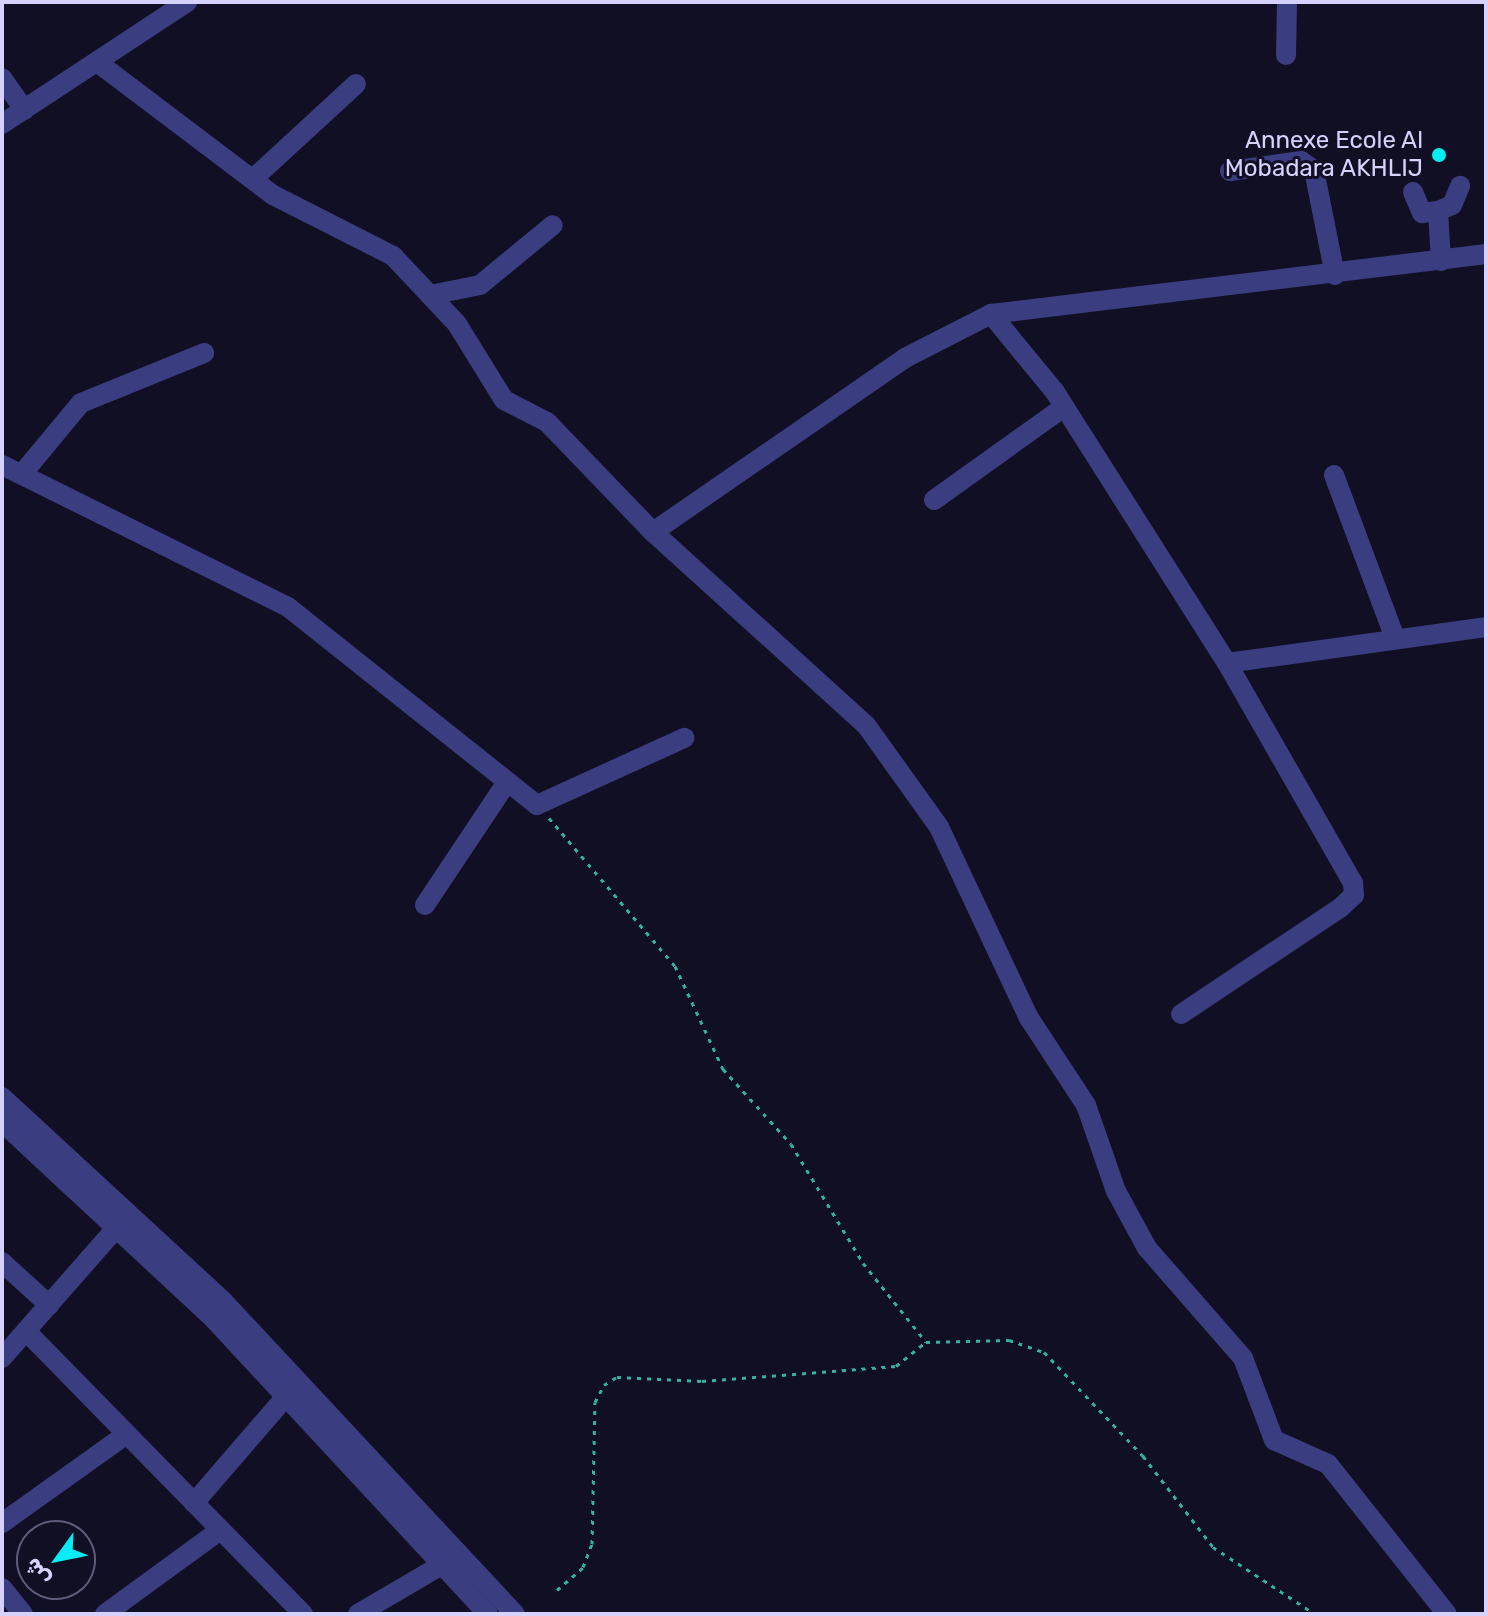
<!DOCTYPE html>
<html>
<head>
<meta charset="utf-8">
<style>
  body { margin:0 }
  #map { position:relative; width:1488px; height:1616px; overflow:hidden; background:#110f23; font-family:Rubik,Vazirmatn,sans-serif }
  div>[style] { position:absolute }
  .path>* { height:3px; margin-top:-1.5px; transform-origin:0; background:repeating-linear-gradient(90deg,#32b2a3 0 4px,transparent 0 10px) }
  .minor>* { height:20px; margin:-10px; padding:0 10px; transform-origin:10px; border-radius:10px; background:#3b3d81 }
  .dots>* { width:22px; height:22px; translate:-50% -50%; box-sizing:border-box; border:4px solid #110f23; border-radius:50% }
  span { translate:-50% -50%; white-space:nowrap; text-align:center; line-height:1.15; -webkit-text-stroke:6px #110f23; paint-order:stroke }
  .poi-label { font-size:24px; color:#d5d3fe }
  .right { translate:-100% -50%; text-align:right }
  .frame { position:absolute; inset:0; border:4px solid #d5d3fe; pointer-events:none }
  .north { position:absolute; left:16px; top:1520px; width:80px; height:80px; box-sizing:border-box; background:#110f23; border:2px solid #5f5d7b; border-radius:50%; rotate:237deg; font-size:22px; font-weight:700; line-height:32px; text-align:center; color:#d5d3fe }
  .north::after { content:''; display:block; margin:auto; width:28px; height:36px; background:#07ebf5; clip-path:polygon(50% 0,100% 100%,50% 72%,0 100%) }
</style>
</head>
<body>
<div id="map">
  <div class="path">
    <div style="left:549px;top:818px;width:194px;rotate:49.6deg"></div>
    <div style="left:675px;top:966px;width:114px;rotate:65deg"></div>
    <div style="left:723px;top:1069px;width:101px;rotate:47.8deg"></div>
    <div style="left:791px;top:1144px;width:139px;rotate:58.8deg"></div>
    <div style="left:863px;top:1263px;width:101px;rotate:51.4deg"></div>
    <div style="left:926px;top:1342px;width:83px;rotate:-1.4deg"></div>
    <div style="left:1009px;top:1340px;width:37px;rotate:19deg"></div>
    <div style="left:1044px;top:1352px;width:144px;rotate:46.4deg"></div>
    <div style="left:1143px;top:1456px;width:115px;rotate:52.4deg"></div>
    <div style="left:1213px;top:1547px;width:122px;rotate:33.3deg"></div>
    <div style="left:557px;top:1590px;width:35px;rotate:-41deg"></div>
    <div style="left:583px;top:1567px;width:25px;rotate:-69deg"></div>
    <div style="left:592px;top:1544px;width:142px;rotate:-88.8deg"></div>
    <div style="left:595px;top:1402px;width:19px;rotate:-62deg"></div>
    <div style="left:604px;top:1385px;width:15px;rotate:-32deg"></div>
    <div style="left:617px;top:1377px;width:85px;rotate:2.7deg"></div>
    <div style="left:702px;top:1381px;width:195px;rotate:-4.4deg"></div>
    <div style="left:896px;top:1366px;width:38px;rotate:-39deg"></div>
  </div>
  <div class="minor">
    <div style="left:1286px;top:55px;width:53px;rotate:-88.9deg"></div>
    <div style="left:97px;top:62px;width:221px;rotate:37.1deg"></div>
    <div style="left:273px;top:195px;width:135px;rotate:26.9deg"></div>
    <div style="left:393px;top:256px;width:93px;rotate:46.7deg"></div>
    <div style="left:457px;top:324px;width:89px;rotate:58.3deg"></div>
    <div style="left:504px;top:400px;width:48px;rotate:27.1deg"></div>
    <div style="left:547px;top:422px;width:153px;rotate:46.1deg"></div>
    <div style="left:653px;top:532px;width:287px;rotate:42.2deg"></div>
    <div style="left:866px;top:725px;width:125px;rotate:54.4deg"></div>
    <div style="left:939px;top:827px;width:211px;rotate:64.8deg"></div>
    <div style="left:1029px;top:1018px;width:104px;rotate:56.8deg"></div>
    <div style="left:1086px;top:1105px;width:91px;rotate:70.8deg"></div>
    <div style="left:1116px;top:1191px;width:65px;rotate:61.5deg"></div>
    <div style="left:1147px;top:1248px;width:146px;rotate:48.9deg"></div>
    <div style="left:1243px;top:1358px;width:88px;rotate:69.3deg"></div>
    <div style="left:1274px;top:1440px;width:59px;rotate:24deg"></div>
    <div style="left:1328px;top:1464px;width:191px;rotate:51.6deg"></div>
    <div style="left:2px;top:78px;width:39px;rotate:55deg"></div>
    <div style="left:2px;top:124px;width:222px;rotate:-33.4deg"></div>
    <div style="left:1230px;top:171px;width:72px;rotate:-8deg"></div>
    <div style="left:1301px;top:161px;width:16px;rotate:35deg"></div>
    <div style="left:1314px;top:170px;width:107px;rotate:78.7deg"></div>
    <div style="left:253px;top:179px;width:140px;rotate:-42.7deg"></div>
    <div style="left:1413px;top:192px;width:23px;rotate:67deg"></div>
    <div style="left:1422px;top:213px;width:16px;rotate:-7deg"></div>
    <div style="left:1441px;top:261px;width:50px;rotate:-93.4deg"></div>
    <div style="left:1438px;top:211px;width:15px;rotate:-23deg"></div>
    <div style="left:1452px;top:205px;width:21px;rotate:-67deg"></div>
    <div style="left:430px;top:295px;width:51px;rotate:-11.3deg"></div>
    <div style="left:480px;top:285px;width:94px;rotate:-39.4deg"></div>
    <div style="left:991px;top:314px;width:499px;rotate:-6.9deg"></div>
    <div style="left:2px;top:465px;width:319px;rotate:26.4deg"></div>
    <div style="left:288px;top:607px;width:318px;rotate:38.5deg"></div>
    <div style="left:537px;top:805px;width:162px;rotate:-24.5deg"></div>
    <div style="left:22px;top:474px;width:92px;rotate:-50.3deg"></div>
    <div style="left:81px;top:403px;width:133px;rotate:-22.1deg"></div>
    <div style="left:1334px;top:475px;width:174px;rotate:69.5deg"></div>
    <div style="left:934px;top:500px;width:160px;rotate:-35.6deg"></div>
    <div style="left:653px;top:532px;width:306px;rotate:-34.6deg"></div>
    <div style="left:905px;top:358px;width:97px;rotate:-27.1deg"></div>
    <div style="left:991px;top:314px;width:101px;rotate:50.6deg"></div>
    <div style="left:1055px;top:392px;width:321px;rotate:57.6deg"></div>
    <div style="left:1227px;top:663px;width:254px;rotate:60.2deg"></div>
    <div style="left:1353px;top:883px;width:12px;rotate:85deg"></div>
    <div style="left:1354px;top:895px;width:19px;rotate:137deg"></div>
    <div style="left:1340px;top:908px;width:191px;rotate:146.3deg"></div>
    <div style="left:1227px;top:663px;width:261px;rotate:-7.9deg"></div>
    <div style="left:425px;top:905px;width:148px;rotate:-56.3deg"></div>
    <div style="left:2px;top:1097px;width:301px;rotate:42.7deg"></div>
    <div style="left:223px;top:1301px;width:428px;rotate:47deg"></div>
    <div style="left:2px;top:1122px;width:284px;rotate:42.9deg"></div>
    <div style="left:210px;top:1315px;width:408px;rotate:47.1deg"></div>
    <div style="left:2px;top:1262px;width:64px;rotate:42.5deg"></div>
    <div style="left:26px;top:1331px;width:396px;rotate:45.6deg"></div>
    <div style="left:2px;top:1358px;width:188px;rotate:-48.7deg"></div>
    <div style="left:194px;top:1503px;width:155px;rotate:-49.2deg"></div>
    <div style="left:2px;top:1523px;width:153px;rotate:-35.5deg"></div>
    <div style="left:2px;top:1588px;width:33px;rotate:51deg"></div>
    <div style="left:105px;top:1614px;width:142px;rotate:-36.1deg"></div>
    <div style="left:358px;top:1614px;width:113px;rotate:-30.4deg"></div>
  </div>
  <div class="dots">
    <div style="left:1439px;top:155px;background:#07ebf5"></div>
  </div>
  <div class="poi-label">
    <span class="right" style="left:1423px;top:155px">Annexe Ecole Al<br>Mobadara AKHLIJ</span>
  </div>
  <div class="frame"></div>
  <div class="north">ش</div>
</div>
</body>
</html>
